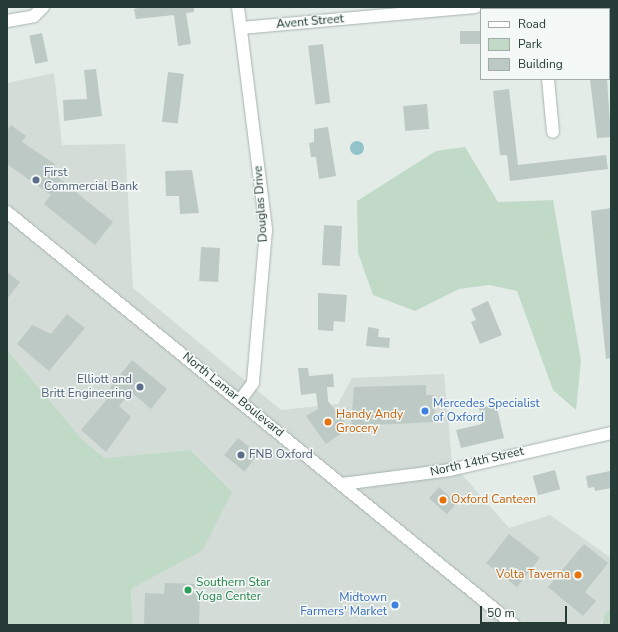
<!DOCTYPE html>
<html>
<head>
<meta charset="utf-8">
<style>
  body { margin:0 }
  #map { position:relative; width:618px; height:632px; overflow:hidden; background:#e4ece8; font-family:"Nunito Sans",sans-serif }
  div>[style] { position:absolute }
  .built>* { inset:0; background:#d3dcd7 }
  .green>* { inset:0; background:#c0dac7 }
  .water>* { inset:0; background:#93c2ca }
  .round { border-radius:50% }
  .building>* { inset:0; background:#bdc9c4; transform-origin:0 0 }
  .roads { filter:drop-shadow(0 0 1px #a7b4af) drop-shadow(0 0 1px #a7b4af) }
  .street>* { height:12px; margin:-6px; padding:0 6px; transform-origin:6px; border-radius:6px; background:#fff }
  .secondary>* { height:12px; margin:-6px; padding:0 6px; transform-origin:6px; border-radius:6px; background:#fff }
  .dots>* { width:11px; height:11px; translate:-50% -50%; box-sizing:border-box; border:2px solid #f4f9f7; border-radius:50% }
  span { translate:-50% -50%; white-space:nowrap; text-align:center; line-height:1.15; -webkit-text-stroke:3px #f4f9f7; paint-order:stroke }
  .street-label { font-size:12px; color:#263c36 }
  .service-label { font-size:12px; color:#4e5e75 }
  .left { translate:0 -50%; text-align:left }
  .right { translate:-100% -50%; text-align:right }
  .shop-label { font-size:12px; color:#366cbe }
  .food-label { font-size:12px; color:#c56008 }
  .leisure-label { font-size:12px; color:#27864d }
  .frame { position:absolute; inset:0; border:8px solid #263c36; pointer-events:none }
  .legend { position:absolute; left:480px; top:8px; width:130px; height:72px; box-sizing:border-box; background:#f4f9f7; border:1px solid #a2adaa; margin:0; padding:5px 7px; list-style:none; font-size:12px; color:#263c36 }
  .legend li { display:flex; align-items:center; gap:8px; height:20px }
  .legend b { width:20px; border:1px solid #a2adaa }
  .scale { position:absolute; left:480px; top:606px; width:87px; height:18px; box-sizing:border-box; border:2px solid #263c36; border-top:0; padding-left:5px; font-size:12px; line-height:14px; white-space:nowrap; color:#263c36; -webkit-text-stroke:3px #f4f9f7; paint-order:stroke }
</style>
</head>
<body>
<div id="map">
  <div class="built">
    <div style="clip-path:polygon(54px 73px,62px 145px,125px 144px,133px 288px,281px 410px,338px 404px,352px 378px,444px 374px,452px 463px,509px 528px,550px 515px,611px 558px,611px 608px,599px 625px,133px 625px,131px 589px,202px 551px,190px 450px,104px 458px,82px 439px,7px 350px,7px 83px)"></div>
  </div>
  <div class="green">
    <div style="clip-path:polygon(465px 147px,498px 202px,553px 200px,581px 361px,576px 410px,553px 390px,517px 291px,489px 285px,459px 289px,415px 311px,373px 295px,358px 253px,357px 201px,436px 151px)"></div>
    <div style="clip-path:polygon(7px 350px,82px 439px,104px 458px,190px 450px,232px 492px,202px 551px,131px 589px,133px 625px,7px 625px)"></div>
    <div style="clip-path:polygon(611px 608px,611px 625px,602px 625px,605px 614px)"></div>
  </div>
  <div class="water">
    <div class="round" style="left:350px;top:141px;width:14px;height:14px"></div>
  </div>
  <div class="building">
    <div style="clip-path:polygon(143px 7px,194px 7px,194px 12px,186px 13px,191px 44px,178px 46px,174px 15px,136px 19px,134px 9px)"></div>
    <div style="left:481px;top:31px;width:13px;height:21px;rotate:90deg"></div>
    <div style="left:42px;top:33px;width:29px;height:13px;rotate:78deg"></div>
    <div style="left:323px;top:44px;width:59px;height:15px;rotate:83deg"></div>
    <div style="clip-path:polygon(96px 69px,102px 116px,64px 121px,63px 100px,87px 99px,84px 70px)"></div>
    <div style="left:168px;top:72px;width:16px;height:50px;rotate:7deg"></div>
    <div style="clip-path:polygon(590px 79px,607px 79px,611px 137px,597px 138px)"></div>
    <div style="clip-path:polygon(509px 89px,518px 165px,606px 155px,608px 169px,510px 181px,507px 155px,500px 155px,493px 91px)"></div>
    <div style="left:427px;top:104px;width:25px;height:24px;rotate:85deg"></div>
    <div style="clip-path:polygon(11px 125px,26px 136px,22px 142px,55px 164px,50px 171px,113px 222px,95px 245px,44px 204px,51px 195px,7px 164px,7px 131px)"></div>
    <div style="clip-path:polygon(328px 127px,336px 176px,319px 179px,316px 157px,311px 157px,309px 143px,314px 142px,314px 129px)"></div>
    <div style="clip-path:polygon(192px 170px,199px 213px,180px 214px,179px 196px,166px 196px,165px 171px)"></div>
    <div style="clip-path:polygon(611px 208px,611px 358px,606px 359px,591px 211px)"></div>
    <div style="left:324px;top:225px;width:18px;height:40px;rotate:3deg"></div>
    <div style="left:201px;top:247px;width:19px;height:34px;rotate:3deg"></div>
    <div style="clip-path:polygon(7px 272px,20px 282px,7px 299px)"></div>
    <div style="clip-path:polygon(318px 293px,347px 295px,345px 322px,334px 321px,333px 331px,318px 330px)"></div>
    <div style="clip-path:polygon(488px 301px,502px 335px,480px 344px,471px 322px,476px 320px,471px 309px)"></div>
    <div style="clip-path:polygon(67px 314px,85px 328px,49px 371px,17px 344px,32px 325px,51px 334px)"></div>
    <div style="clip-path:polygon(368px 327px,379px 329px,378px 337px,390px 338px,389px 348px,366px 346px)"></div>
    <div style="clip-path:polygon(132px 360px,167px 389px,151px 409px,131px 392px,119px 406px,131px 417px,106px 452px,81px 430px,114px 391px,110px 388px)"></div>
    <div style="clip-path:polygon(298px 368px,308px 368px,309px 376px,333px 374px,334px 387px,327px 387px,328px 401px,349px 428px,326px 444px,306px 416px,318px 409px,316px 393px,301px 395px)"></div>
    <div style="clip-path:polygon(426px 385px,426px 395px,434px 395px,435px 422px,351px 426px,354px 387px)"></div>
    <div style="clip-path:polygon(496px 404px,504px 438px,461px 448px,456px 430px,482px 424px,479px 408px)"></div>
    <div style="left:238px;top:438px;width:26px;height:22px;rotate:39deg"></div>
    <div style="left:555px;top:470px;width:20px;height:23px;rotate:75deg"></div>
    <div style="clip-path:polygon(610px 471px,611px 488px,595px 491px,594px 487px,588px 488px,586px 476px)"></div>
    <div style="left:439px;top:487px;width:24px;height:15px;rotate:42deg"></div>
    <div style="left:509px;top:534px;width:39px;height:37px;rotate:38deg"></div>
    <div style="clip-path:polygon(584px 544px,608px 563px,585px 592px,596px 601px,583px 616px,548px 587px)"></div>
    <div style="clip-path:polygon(165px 583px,195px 584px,194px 594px,200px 594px,199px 625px,144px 625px,145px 593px,164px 594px)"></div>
  </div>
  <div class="roads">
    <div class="street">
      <div style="left:238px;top:7px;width:225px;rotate:82.8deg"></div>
      <div style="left:266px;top:230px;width:154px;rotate:94.9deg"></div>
      <div style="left:253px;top:383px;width:21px;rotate:127deg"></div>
      <div style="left:542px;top:7px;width:2px;rotate:90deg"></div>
      <div style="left:7px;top:21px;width:27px;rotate:-10deg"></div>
      <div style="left:34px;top:16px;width:13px;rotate:-45deg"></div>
      <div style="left:241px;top:28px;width:235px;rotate:-5.1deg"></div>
      <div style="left:548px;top:79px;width:53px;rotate:84.6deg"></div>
      <div style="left:342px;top:484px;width:109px;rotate:-7.4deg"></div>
      <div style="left:450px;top:470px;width:165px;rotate:-12.9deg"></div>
    </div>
    <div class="secondary">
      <div style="left:7px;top:212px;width:654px;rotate:39.17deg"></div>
    </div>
  </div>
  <div class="dots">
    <div style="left:36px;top:180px;background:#5c6f8a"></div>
    <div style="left:140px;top:387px;background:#5c6f8a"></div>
    <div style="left:425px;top:411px;background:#3f7fe0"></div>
    <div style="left:328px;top:422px;background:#e8710a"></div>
    <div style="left:241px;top:455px;background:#5c6f8a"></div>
    <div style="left:443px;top:500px;background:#e8710a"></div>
    <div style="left:578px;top:575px;background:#e8710a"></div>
    <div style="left:188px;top:590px;background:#2e9e5b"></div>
    <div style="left:395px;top:605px;background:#3f7fe0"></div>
  </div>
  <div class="street-label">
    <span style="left:310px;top:22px;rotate:-5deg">Avent Street</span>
    <span style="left:261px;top:204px;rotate:-94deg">Douglas Drive</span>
    <span style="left:233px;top:395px;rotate:39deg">North Lamar Boulevard</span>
    <span style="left:477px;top:462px;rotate:-13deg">North 14th Street</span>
  </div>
  <div class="service-label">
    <span class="left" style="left:44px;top:180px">First<br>Commercial Bank</span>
    <span class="right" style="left:132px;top:387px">Elliott and<br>Britt Engineering</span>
    <span class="left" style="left:249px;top:455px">FNB Oxford</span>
  </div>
  <div class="shop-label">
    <span class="left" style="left:433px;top:411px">Mercedes Specialist<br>of Oxford</span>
    <span class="right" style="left:387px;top:605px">Midtown<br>Farmers' Market</span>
  </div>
  <div class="food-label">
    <span class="left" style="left:336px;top:422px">Handy Andy<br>Grocery</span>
    <span class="left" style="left:451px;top:500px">Oxford Canteen</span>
    <span class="right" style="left:570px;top:575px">Volta Taverna</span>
  </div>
  <div class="leisure-label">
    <span class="left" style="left:196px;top:590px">Southern Star<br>Yoga Center</span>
  </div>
  <div class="frame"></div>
  <ul class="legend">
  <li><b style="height:5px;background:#fff"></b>Road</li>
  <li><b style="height:11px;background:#c0dac7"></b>Park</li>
  <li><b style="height:11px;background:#bdc9c4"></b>Building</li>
  </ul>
  <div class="scale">50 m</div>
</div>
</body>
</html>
